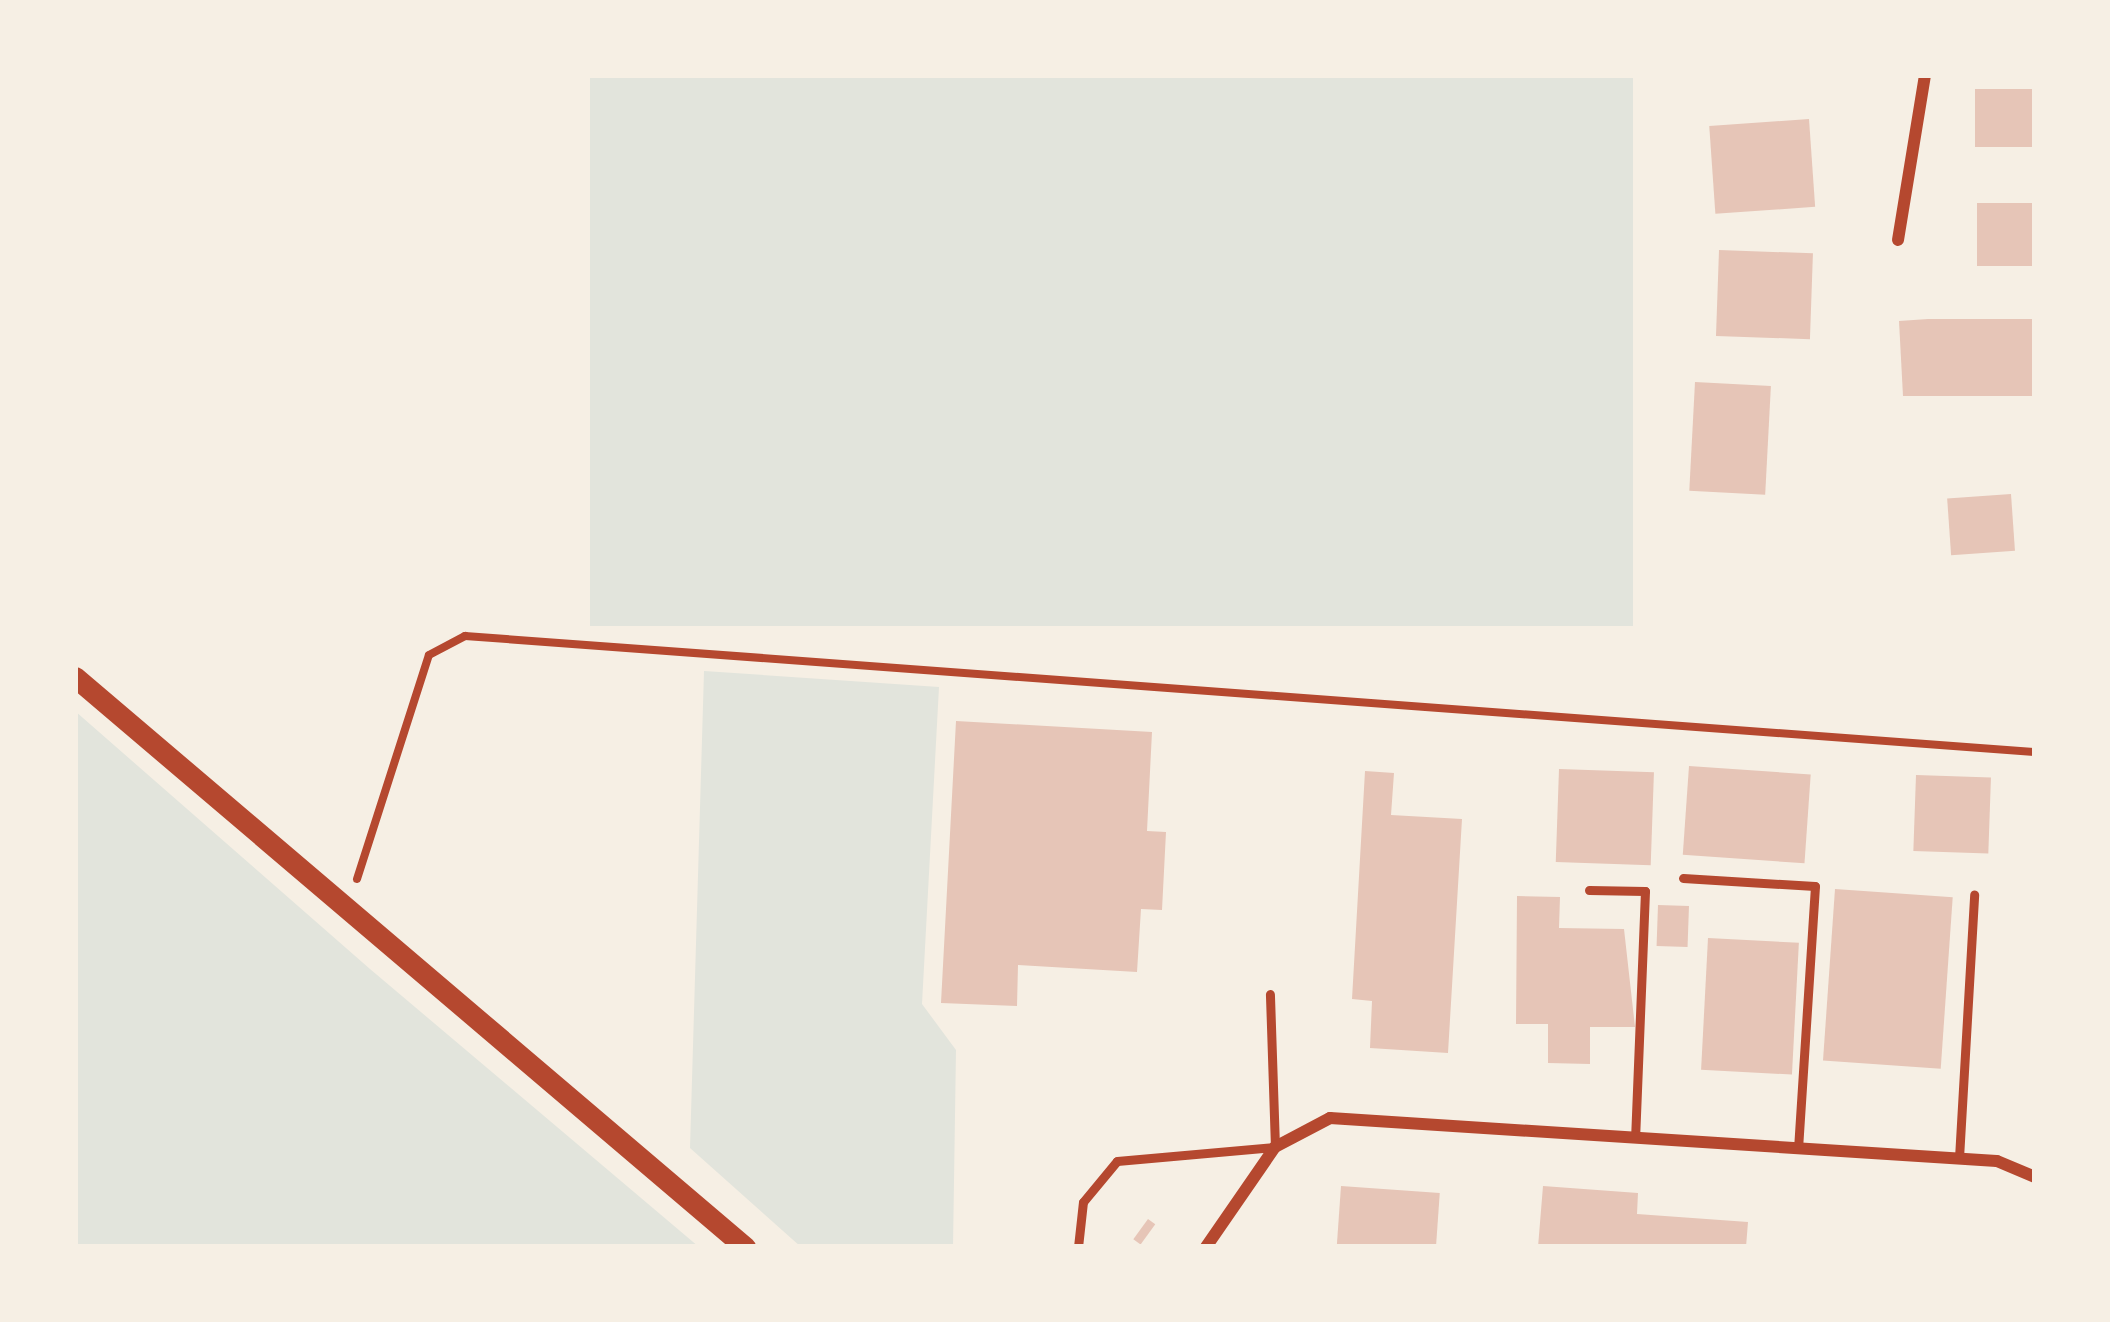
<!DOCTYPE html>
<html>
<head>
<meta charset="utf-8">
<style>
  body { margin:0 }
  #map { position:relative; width:2110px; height:1322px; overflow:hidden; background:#f6efe4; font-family:"Nunito Sans",sans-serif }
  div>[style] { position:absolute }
  .green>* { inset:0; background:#e2e4dc; transform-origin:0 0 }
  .building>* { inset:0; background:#e6c5b7; transform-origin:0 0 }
  .path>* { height:8px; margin:-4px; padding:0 4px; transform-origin:4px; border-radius:4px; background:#b5482f }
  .service>* { height:9px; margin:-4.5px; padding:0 4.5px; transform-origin:4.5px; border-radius:4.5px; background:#b5482f }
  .minor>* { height:12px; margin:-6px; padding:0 6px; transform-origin:6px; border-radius:6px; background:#b5482f }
  .tertiary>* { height:21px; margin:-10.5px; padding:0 10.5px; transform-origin:10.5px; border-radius:10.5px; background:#b5482f }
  span { translate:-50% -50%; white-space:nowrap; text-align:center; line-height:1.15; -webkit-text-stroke:10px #f6efe4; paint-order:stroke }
  .frame { position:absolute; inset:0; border:78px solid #f6efe4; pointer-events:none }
</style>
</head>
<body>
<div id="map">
  <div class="green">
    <div style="left:590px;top:75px;width:1043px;height:551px"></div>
    <div style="clip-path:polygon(704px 671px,939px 687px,922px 1004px,956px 1050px,953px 1247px,801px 1247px,690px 1148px)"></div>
    <div style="clip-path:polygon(75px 711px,370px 969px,699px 1247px,75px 1247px)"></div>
  </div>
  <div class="building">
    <div style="left:2035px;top:89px;width:58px;height:60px;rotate:90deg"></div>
    <div style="left:1809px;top:119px;width:88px;height:100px;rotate:86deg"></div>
    <div style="left:2035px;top:203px;width:63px;height:58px;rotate:90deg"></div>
    <div style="left:1719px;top:250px;width:94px;height:86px;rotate:2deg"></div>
    <div style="clip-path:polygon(1928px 319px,2035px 319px,2035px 396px,1903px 396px,1899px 321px)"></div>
    <div style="left:1695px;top:382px;width:76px;height:109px;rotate:3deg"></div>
    <div style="left:2011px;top:494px;width:57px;height:64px;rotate:86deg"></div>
    <div style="clip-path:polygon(956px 721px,1152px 732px,1147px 831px,1166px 832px,1162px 910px,1141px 909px,1137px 972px,1018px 965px,1017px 1006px,941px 1003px)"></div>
    <div style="left:1689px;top:766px;width:122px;height:89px;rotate:4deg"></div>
    <div style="left:1559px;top:769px;width:95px;height:93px;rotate:2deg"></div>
    <div style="clip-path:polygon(1365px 771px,1394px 773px,1391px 815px,1462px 819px,1448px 1053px,1370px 1048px,1372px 1001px,1352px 999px)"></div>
    <div style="left:1916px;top:775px;width:75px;height:76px;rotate:2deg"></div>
    <div style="left:1835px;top:889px;width:118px;height:172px;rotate:4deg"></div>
    <div style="clip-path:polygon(1517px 896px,1560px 897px,1559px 928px,1624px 929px,1635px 1027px,1590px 1027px,1590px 1064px,1548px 1063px,1548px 1024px,1516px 1024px)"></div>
    <div style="left:1658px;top:905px;width:31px;height:41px;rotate:2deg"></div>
    <div style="left:1708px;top:938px;width:91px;height:132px;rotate:3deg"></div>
    <div style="left:1341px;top:1186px;width:99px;height:61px;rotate:4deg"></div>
    <div style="clip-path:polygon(1543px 1186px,1638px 1193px,1637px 1214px,1748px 1222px,1746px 1247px,1538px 1247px)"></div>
    <div style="left:1148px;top:1219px;width:9px;height:25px;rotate:36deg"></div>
  </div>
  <div class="path">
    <div style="left:357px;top:879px;width:235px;rotate:-72.2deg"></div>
    <div style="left:429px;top:655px;width:41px;rotate:-27.8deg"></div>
    <div style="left:465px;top:636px;width:1574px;rotate:4.23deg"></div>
  </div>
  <div class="service">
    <div style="left:1683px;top:878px;width:132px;rotate:3.5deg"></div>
    <div style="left:1815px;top:886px;width:263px;rotate:93.7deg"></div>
    <div style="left:1589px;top:890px;width:56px;rotate:1deg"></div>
    <div style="left:1645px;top:891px;width:245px;rotate:92.3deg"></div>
    <div style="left:1959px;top:1158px;width:264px;rotate:-86.7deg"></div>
    <div style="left:1078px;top:1247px;width:45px;rotate:-83.7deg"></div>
    <div style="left:1083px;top:1202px;width:53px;rotate:-50.3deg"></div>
    <div style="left:1117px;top:1161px;width:159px;rotate:-5.1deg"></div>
    <div style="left:1275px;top:1147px;width:153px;rotate:-91.9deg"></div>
  </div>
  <div class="minor">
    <div style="left:1898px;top:240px;width:167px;rotate:-80.7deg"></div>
    <div style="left:1206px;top:1247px;width:121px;rotate:-55.4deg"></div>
    <div style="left:1275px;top:1147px;width:62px;rotate:-27.8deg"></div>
    <div style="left:1330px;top:1118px;width:668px;rotate:3.69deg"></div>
    <div style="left:1997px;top:1161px;width:41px;rotate:22.8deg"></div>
  </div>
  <div class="tertiary">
    <div style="left:75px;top:677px;width:880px;rotate:40.39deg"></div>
  </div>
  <div class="frame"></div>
</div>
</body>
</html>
